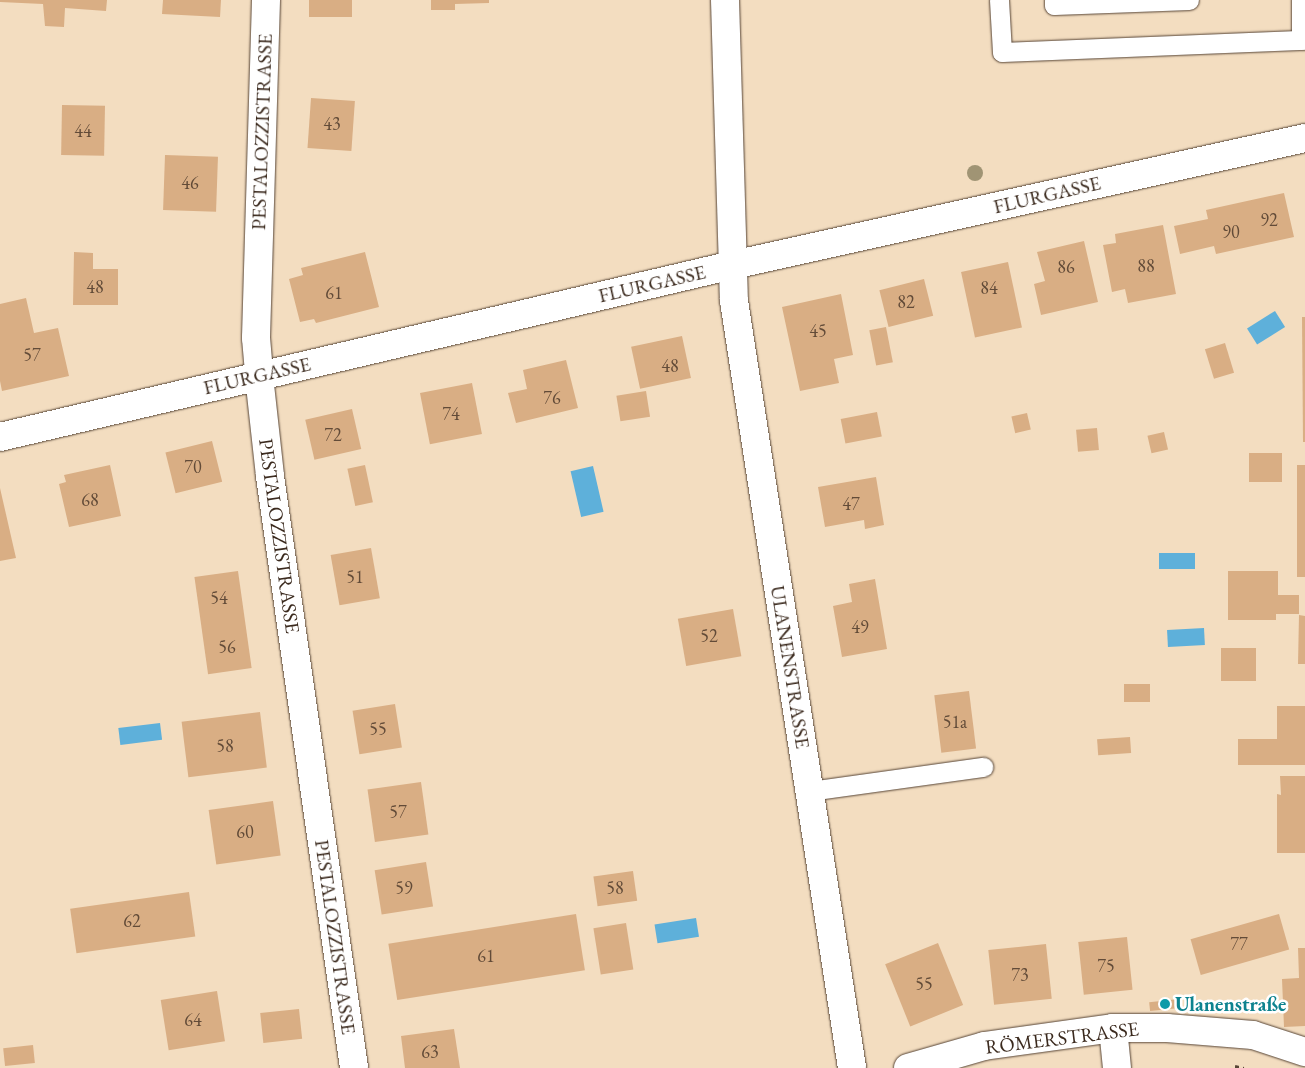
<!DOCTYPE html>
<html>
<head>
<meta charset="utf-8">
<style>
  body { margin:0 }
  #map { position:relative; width:1305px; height:1068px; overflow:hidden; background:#f3ddc0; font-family:"EB Garamond",serif }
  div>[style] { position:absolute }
  .water>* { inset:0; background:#5eb0da; transform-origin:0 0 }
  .building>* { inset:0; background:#d9ae84; transform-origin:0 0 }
  .path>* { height:3px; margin-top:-1.5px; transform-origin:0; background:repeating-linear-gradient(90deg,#574536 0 4px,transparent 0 8px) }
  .roads { filter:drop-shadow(0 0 1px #574536) drop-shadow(0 0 1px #574536) }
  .lane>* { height:19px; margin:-9.5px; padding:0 9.5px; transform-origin:9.5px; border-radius:9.5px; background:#fff }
  .street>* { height:28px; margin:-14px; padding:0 14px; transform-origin:14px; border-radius:14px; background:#fff }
  .secondary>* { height:28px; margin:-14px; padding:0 14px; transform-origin:14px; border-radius:14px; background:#fff }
  .trees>* { width:16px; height:16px; margin:-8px; border-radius:50%; background:#a09474 }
  .dots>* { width:14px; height:14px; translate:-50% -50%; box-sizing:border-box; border:2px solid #fff; border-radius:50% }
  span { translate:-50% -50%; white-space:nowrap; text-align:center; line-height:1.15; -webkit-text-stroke:5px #fff; paint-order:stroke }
  .number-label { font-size:18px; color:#624b38 }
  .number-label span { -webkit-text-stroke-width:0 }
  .street-label { font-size:20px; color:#3b2a1e }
  .culture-label { font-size:20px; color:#0d838f; font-weight:700 }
  .left { translate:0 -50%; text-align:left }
</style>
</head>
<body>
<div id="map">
  <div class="water">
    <div style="left:1275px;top:311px;width:19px;height:33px;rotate:58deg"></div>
    <div style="left:593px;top:466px;width:47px;height:23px;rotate:77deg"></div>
    <div style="left:1159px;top:553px;width:36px;height:16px"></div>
    <div style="left:1204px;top:628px;width:17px;height:37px;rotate:87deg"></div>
    <div style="left:160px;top:723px;width:17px;height:42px;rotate:83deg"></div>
    <div style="left:696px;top:918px;width:19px;height:42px;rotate:81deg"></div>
  </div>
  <div class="building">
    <div style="clip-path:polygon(0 0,107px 0,106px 11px,65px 8px,64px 27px,45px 26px,43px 4px,0 2px)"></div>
    <div style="clip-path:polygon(163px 0,221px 0,220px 17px,162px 14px)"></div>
    <div style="left:309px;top:0;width:43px;height:17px"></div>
    <div style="clip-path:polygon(431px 0,489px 0,489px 3px,455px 4px,455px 10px,431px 10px)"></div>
    <div style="left:311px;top:98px;width:44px;height:50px;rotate:4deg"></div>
    <div style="left:62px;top:105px;width:43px;height:50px;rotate:1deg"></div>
    <div style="left:165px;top:155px;width:53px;height:55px;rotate:2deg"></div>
    <div style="clip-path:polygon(1284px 193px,1294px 237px,1216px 254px,1214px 246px,1180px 254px,1174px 226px,1208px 219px,1206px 210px)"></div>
    <div style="clip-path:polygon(1163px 225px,1176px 294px,1128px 303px,1125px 289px,1112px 292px,1103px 245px,1116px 243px,1115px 234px)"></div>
    <div style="clip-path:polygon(1084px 241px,1098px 302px,1041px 315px,1034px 284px,1045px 281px,1037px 252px)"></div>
    <div style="clip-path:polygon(74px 252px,93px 253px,93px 269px,118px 269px,118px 305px,73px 305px)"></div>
    <div style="clip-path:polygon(365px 252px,379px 307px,316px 323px,314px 319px,300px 322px,289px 279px,303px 275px,301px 268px)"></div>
    <div style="left:1008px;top:262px;width:67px;height:48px;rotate:78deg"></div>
    <div style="left:924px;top:279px;width:38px;height:46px;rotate:76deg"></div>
    <div style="clip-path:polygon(841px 294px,853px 355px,834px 359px,839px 383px,800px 391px,782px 307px)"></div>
    <div style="clip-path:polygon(26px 298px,34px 333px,58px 328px,69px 376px,2px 391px,0 381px,0 304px)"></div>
    <div style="clip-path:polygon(1302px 317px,1305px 317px,1305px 442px,1303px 442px)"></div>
    <div style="left:886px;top:327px;width:36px;height:17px;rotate:79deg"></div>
    <div style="left:682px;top:336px;width:43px;height:52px;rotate:78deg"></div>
    <div style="left:1225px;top:343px;width:31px;height:21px;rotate:73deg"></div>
    <div style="clip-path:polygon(566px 360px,578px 408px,516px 423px,508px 393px,527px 389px,523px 370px)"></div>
    <div style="left:472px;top:383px;width:52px;height:53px;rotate:79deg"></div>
    <div style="left:646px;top:391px;width:26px;height:30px;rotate:81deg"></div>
    <div style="left:352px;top:409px;width:41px;height:48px;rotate:77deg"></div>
    <div style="left:877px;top:412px;width:25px;height:37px;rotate:79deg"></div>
    <div style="left:1027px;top:413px;width:17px;height:16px;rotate:77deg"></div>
    <div style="left:1097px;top:428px;width:22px;height:21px;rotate:85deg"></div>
    <div style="left:1164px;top:432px;width:18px;height:17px;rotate:77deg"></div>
    <div style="left:212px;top:441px;width:42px;height:48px;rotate:76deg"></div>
    <div style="left:1249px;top:453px;width:33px;height:29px"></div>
    <div style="clip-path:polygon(110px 465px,121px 516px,69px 527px,59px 484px,66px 482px,64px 475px)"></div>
    <div style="left:365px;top:465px;width:38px;height:18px;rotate:78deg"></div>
    <div style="left:1297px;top:465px;width:8px;height:112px"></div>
    <div style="clip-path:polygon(876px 477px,884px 525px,865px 529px,864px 520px,825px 527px,818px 487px)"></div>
    <div style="clip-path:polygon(0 488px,16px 558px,0 561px)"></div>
    <div style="left:371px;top:548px;width:51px;height:41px;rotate:80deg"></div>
    <div style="left:238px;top:571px;width:98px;height:44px;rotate:82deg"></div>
    <div style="clip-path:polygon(1228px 571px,1278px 571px,1278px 595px,1299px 595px,1299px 614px,1276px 614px,1276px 620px,1228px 620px)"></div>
    <div style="clip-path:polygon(875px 579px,887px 649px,842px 657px,833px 606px,852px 602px,849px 584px)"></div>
    <div style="left:733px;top:609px;width:48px;height:56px;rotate:80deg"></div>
    <div style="clip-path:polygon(1299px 615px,1305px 616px,1305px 664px,1298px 664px)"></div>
    <div style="left:1256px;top:648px;width:33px;height:35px;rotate:90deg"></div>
    <div style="left:1150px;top:684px;width:18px;height:26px;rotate:90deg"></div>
    <div style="left:969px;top:691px;width:58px;height:35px;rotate:83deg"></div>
    <div style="left:395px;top:704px;width:44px;height:43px;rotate:81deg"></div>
    <div style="clip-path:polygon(1277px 706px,1305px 706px,1305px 765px,1238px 765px,1238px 739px,1277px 739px)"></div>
    <div style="left:260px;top:712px;width:56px;height:79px;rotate:83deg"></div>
    <div style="left:1130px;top:737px;width:16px;height:33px;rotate:86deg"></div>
    <div style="clip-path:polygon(1280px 776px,1305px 776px,1305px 853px,1277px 853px,1277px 794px,1281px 795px)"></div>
    <div style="left:421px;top:782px;width:53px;height:54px;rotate:82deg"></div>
    <div style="left:273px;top:801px;width:55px;height:65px;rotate:82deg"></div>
    <div style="left:426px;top:862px;width:45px;height:52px;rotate:81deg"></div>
    <div style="left:633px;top:871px;width:30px;height:40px;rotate:82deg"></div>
    <div style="left:189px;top:892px;width:45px;height:120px;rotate:82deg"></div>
    <div style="left:576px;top:914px;width:57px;height:190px;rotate:81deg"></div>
    <div style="left:1279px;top:914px;width:37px;height:92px;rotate:74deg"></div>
    <div style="left:626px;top:923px;width:47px;height:33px;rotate:81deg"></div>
    <div style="left:1127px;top:937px;width:53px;height:49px;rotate:84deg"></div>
    <div style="left:938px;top:943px;width:67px;height:57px;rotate:68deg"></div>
    <div style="left:1046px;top:944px;width:55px;height:58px;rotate:84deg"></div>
    <div style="clip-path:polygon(1298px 948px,1305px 948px,1305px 1026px,1284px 1027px,1282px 979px,1299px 978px)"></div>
    <div style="left:217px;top:991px;width:51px;height:57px;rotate:81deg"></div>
    <div style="left:1179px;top:999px;width:9px;height:30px;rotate:84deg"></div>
    <div style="left:299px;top:1009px;width:30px;height:39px;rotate:84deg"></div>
    <div style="clip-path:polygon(454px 1029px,460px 1068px,405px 1068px,401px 1036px)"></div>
    <div style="left:33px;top:1045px;width:18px;height:30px;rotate:84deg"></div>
  </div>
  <div class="path">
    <div style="left:1235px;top:1066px;width:9px;rotate:13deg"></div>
  </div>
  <div class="roads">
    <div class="lane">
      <div style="left:999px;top:0;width:52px;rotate:86.7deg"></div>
      <div style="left:1002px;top:52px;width:303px;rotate:-2.3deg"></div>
      <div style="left:1054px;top:0;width:5px;rotate:90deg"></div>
      <div style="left:1054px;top:5px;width:135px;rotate:-2.1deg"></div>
      <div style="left:1301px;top:40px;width:40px;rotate:-90deg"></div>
      <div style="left:809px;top:791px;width:176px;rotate:-7.9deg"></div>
    </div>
    <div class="street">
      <div style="left:266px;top:0;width:338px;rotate:91.7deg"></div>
      <div style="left:256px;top:338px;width:38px;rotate:85deg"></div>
      <div style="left:259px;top:376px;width:101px;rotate:83.7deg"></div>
      <div style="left:270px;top:476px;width:598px;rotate:81.92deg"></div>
      <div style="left:725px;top:0;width:301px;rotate:88.3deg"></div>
      <div style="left:734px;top:301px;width:776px;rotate:81.25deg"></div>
      <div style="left:0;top:437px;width:753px;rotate:-13.21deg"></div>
      <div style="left:733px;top:265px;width:586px;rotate:-12.52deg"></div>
      <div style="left:1113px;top:1028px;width:40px;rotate:84.3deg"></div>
    </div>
    <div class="secondary">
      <div style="left:908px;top:1068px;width:79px;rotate:-16.1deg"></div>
      <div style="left:984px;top:1046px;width:130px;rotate:-7.9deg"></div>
      <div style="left:1113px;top:1028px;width:54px"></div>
      <div style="left:1167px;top:1028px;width:86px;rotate:4.7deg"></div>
      <div style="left:1253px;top:1035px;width:55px;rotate:18.1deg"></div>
    </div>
  </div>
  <div class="trees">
    <div style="left:975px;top:173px"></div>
  </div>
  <div class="dots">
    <div style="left:1165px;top:1004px;background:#0f9aa8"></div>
  </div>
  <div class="number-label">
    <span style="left:332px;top:124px">43</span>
    <span style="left:83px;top:131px">44</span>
    <span style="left:190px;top:183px">46</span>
    <span style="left:1269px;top:220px">92</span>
    <span style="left:1231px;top:232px">90</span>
    <span style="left:1146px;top:266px">88</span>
    <span style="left:1066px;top:267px">86</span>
    <span style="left:95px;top:287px">48</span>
    <span style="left:989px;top:288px">84</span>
    <span style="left:334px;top:293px">61</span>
    <span style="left:906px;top:302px">82</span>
    <span style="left:818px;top:331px">45</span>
    <span style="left:32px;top:355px">57</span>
    <span style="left:670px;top:366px">48</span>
    <span style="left:552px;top:398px">76</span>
    <span style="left:451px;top:414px">74</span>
    <span style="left:333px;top:435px">72</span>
    <span style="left:193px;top:467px">70</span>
    <span style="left:90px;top:500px">68</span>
    <span style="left:851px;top:504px">47</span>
    <span style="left:355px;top:577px">51</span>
    <span style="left:219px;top:598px">54</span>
    <span style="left:860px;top:627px">49</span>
    <span style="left:709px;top:636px">52</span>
    <span style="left:227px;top:647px">56</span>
    <span style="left:955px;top:722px">51a</span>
    <span style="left:378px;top:729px">55</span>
    <span style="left:225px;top:746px">58</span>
    <span style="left:398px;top:812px">57</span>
    <span style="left:245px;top:832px">60</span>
    <span style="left:404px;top:888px">59</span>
    <span style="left:615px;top:888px">58</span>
    <span style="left:132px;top:921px">62</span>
    <span style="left:1239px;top:944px">77</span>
    <span style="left:486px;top:956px">61</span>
    <span style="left:1106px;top:966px">75</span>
    <span style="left:1020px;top:975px">73</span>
    <span style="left:924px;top:984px">55</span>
    <span style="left:193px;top:1020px">64</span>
    <span style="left:430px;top:1052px">63</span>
  </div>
  <div class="street-label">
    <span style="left:262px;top:132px;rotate:-88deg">PESTALOZZISTRASSE</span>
    <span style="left:1047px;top:195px;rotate:-13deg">FLURGASSE</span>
    <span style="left:652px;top:284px;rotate:-13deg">FLURGASSE</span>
    <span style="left:257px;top:376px;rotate:-13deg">FLURGASSE</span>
    <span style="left:279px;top:536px;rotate:82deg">PESTALOZZISTRASSE</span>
    <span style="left:790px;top:667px;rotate:81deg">ULANENSTRASSE</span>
    <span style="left:335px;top:937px;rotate:82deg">PESTALOZZISTRASSE</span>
    <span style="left:1062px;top:1038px;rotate:-7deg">RÖMERSTRASSE</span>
  </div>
  <div class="culture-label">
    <span class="left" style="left:1175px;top:1004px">Ulanenstraße</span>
  </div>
</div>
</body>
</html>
